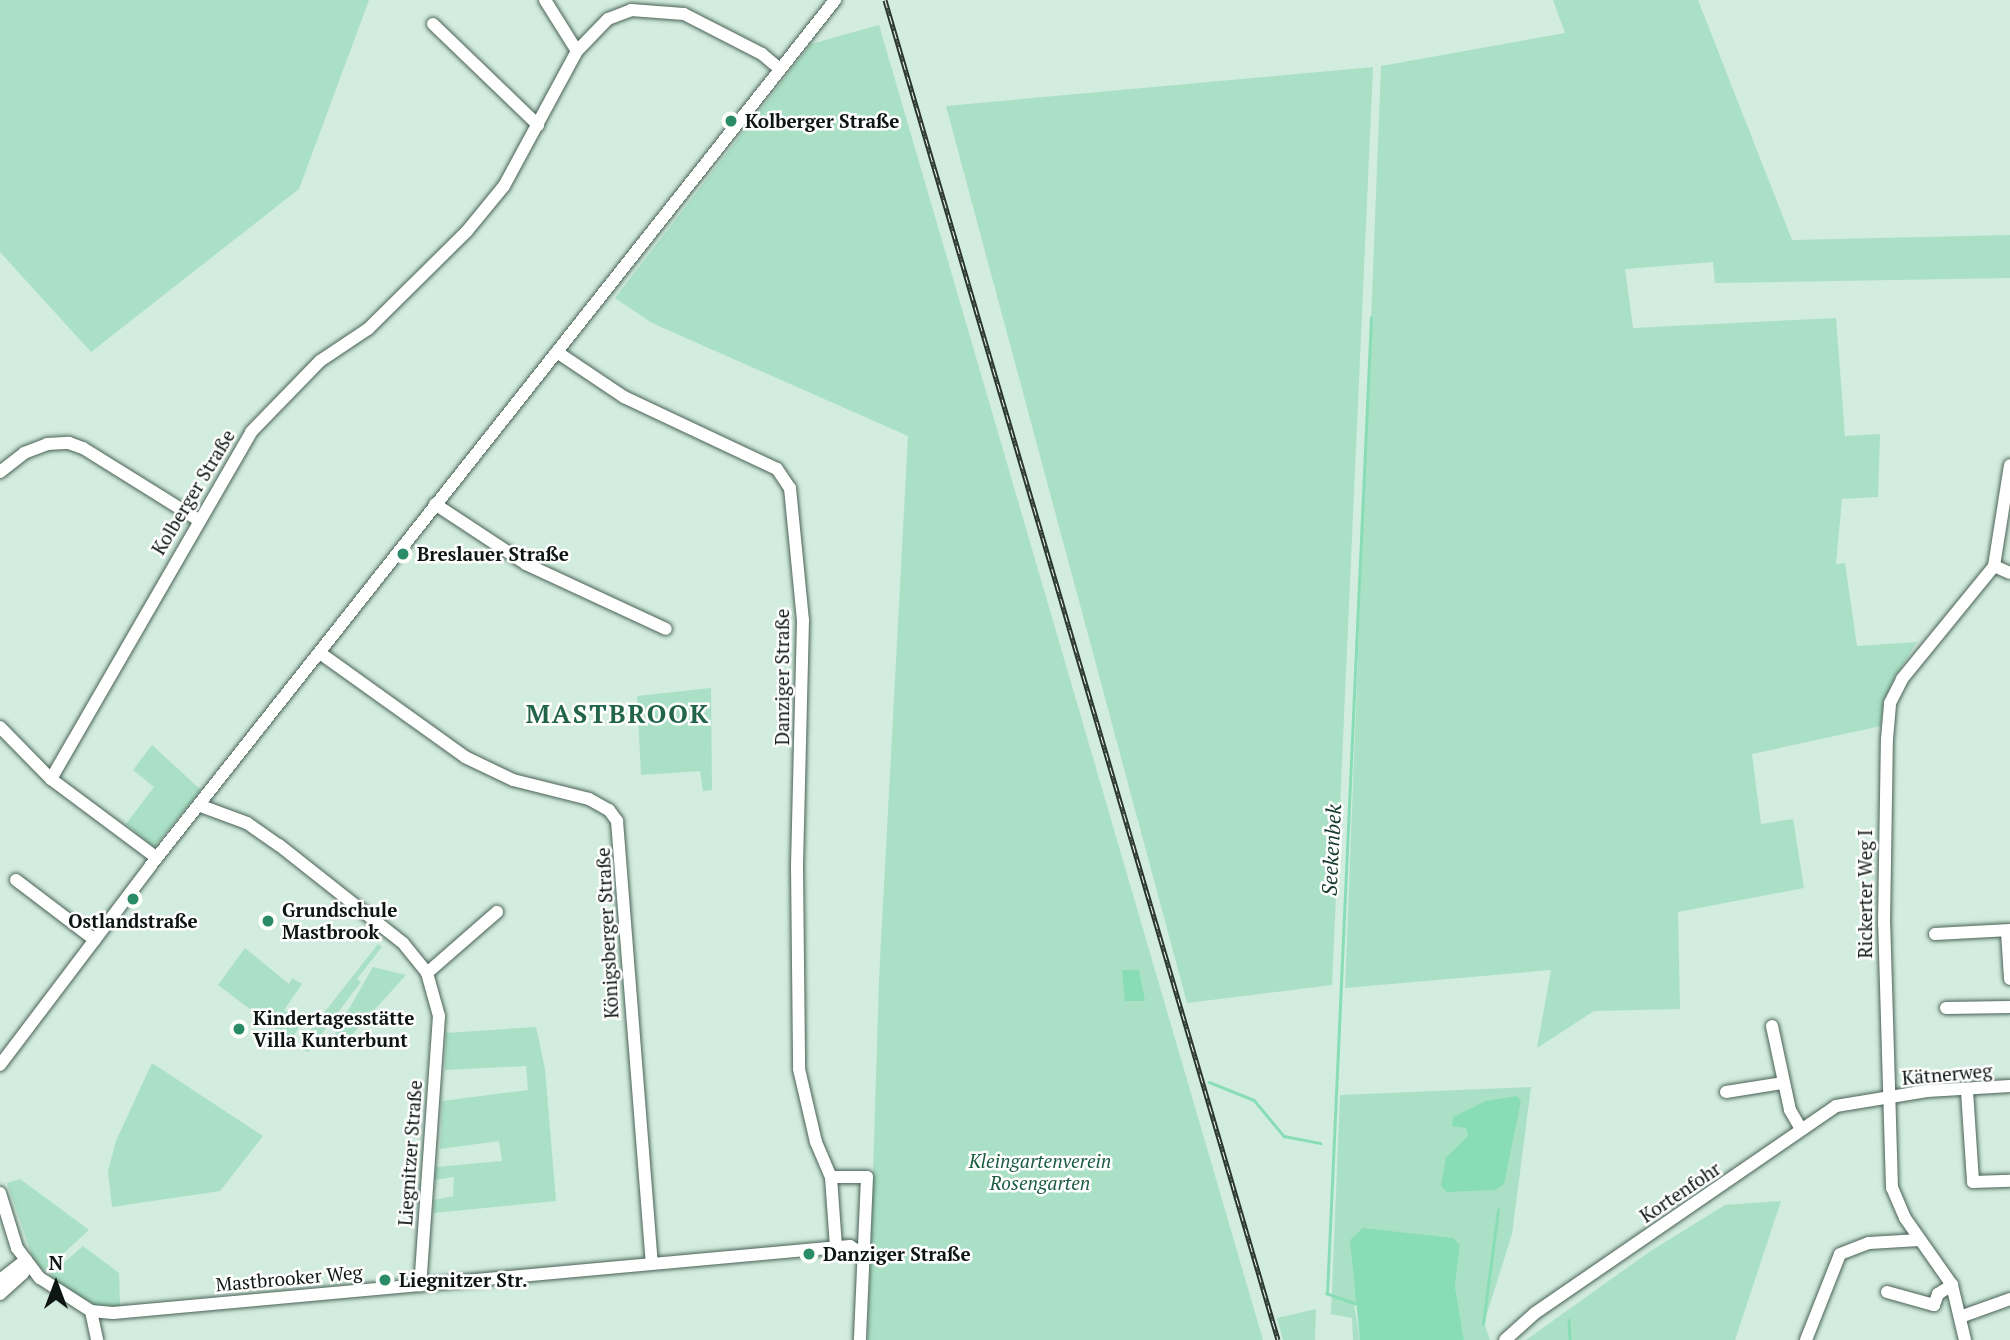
<!DOCTYPE html>
<html>
<head>
<meta charset="utf-8">
<style>
  body { margin:0 }
  #map { position:relative; width:2010px; height:1340px; overflow:hidden; background:#d2ecdf; font-family:"PT Serif",serif }
  div>[style] { position:absolute }
  .green>* { inset:0; background:#aae0c6 }
  .water>* { inset:0; background:#89ddb6 }
  .stream>* { height:2.5px; margin:-1.25px; padding:0 1.25px; transform-origin:1.25px; border-radius:1.25px; background:#89ddb6 }
  .roads { filter:drop-shadow(0 0 2px #4a6256) drop-shadow(0 0 2px #4a6256) }
  .street>* { height:12px; margin:-6px; padding:0 6px; transform-origin:6px; border-radius:6px; background:#fff }
  .rail>* { height:5px; margin-top:-2.5px; transform-origin:0; background:repeating-linear-gradient(90deg,#fff 0 8px,#2b3631 0 16px); box-sizing:border-box; border-block:2px solid #2b3631 }
  .dots>* { width:19px; height:19px; translate:-50% -50%; box-sizing:border-box; border:4px solid #fff; border-radius:50% }
  span { translate:-50% -50%; white-space:nowrap; text-align:center; line-height:1.15; -webkit-text-stroke:5px #fff; paint-order:stroke }
  .poi-label { font-size:19px; color:#0d1612; font-weight:700 }
  .left { translate:0 -50%; text-align:left }
  .street-label { font-size:19px; color:#0d1612 }
  .park-label { font-size:19px; color:#1b5c42; font-style:italic }
  .water-label { font-size:21px; color:#163b2c; font-style:italic }
  .district-label { font-size:26px; color:#22644a; font-weight:700; letter-spacing:2px }
  .north { position:absolute; left:21px; top:1249px; width:70px; height:70px; -webkit-text-stroke:5px #fff; paint-order:stroke; rotate:0deg; font-size:19px; font-weight:700; line-height:28px; text-align:center; color:#0d1612 }
  .north::after { content:''; display:block; margin:auto; width:24px; height:32px; background:#0d1612; clip-path:polygon(50% 0,100% 100%,50% 72%,0 100%) }
</style>
</head>
<body>
<div id="map">
  <div class="green">
    <div style="clip-path:polygon(0 0,369px 0,299px 189px,91px 352px,0 252px)"></div>
    <div style="clip-path:polygon(1553px 0,1698px 0,1792px 240px,2010px 235px,2010px 278px,1715px 283px,1713px 262px,1625px 269px,1633px 328px,1836px 318px,1845px 436px,1880px 434px,1878px 497px,1842px 499px,1836px 564px,1845px 563px,1857px 646px,1917px 642px,1893px 680px,1883px 704px,1881px 726px,1752px 754px,1761px 824px,1793px 819px,1804px 888px,1678px 912px,1680px 1009px,1594px 1011px,1537px 1048px,1551px 970px,1345px 988px,1381px 66px,1565px 33px)"></div>
    <div style="clip-path:polygon(879px 25px,1263px 1340px,868px 1340px,879px 979px,908px 436px,652px 323px,615px 298px,811px 44px)"></div>
    <div style="clip-path:polygon(1373px 67px,1332px 985px,1187px 1003px,946px 106px)"></div>
    <div style="clip-path:polygon(711px 688px,712px 790px,703px 791px,700px 771px,641px 775px,637px 696px)"></div>
    <div style="clip-path:polygon(152px 745px,201px 790px,154px 847px,126px 824px,154px 787px,133px 770px)"></div>
    <div style="clip-path:polygon(378px 944px,382px 947px,357px 979px,361px 982px,308px 1052px,302px 1049px,309px 1040px,305px 1037px)"></div>
    <div style="clip-path:polygon(245px 948px,289px 984px,292px 978px,302px 984px,284px 1010px,301px 1024px,291px 1040px,218px 985px)"></div>
    <div style="clip-path:polygon(373px 967px,406px 975px,340px 1048px,335px 1033px)"></div>
    <div style="clip-path:polygon(536px 1027px,545px 1069px,556px 1201px,434px 1213px,434px 1200px,453px 1196px,454px 1177px,435px 1180px,436px 1167px,502px 1161px,499px 1141px,440px 1149px,442px 1101px,528px 1090px,526px 1066px,445px 1070px,446px 1033px)"></div>
    <div style="clip-path:polygon(152px 1063px,263px 1136px,220px 1191px,112px 1207px,108px 1171px,116px 1141px)"></div>
    <div style="clip-path:polygon(evenodd,1531px 1087px,1512px 1234px,1484px 1323px,1490px 1340px,1464px 1340px,1455px 1286px,1460px 1245px,1354px 1303px,1360px 1340px,1353px 1340px,1352px 1318px,1331px 1314px,1340px 1095px,1531px 1087px,1521px 1101px,1446px 1157px,1468px 1136px,1466px 1128px,1460px 1126px,1521px 1101px)"></div>
    <div style="clip-path:polygon(20px 1179px,89px 1230px,44px 1271px,33px 1258px,7px 1183px)"></div>
    <div style="clip-path:polygon(1781px 1201px,1735px 1340px,1526px 1340px,1649px 1252px,1725px 1205px)"></div>
    <div style="clip-path:polygon(83px 1246px,119px 1273px,120px 1307px,104px 1309px,86px 1303px,64px 1291px,50px 1275px)"></div>
    <div style="clip-path:polygon(1316px 1309px,1315px 1340px,1283px 1340px,1277px 1318px)"></div>
  </div>
  <div class="water">
    <div style="clip-path:polygon(1122px 970px,1139px 970px,1145px 1001px,1125px 1001px)"></div>
    <div style="clip-path:polygon(1517px 1096px,1521px 1101px,1504px 1184px,1495px 1190px,1447px 1192px,1441px 1186px,1446px 1157px,1468px 1136px,1466px 1128px,1452px 1126px,1453px 1117px,1486px 1101px)"></div>
    <div style="clip-path:polygon(1363px 1228px,1453px 1238px,1460px 1245px,1455px 1286px,1464px 1340px,1360px 1340px,1350px 1240px)"></div>
  </div>
  <div class="stream">
    <div style="left:1209px;top:1082px;width:48px;rotate:21.8deg"></div>
    <div style="left:1254px;top:1100px;width:47px;rotate:50.2deg"></div>
    <div style="left:1284px;top:1136px;width:37px;rotate:11deg"></div>
    <div style="left:1356px;top:1304px;width:31px;rotate:-161deg"></div>
    <div style="left:1327px;top:1294px;width:977px;rotate:-87.42deg"></div>
    <div style="left:1569px;top:1320px;width:20px;rotate:87deg"></div>
    <div style="left:1483px;top:1324px;width:115px;rotate:-82.5deg"></div>
  </div>
  <div class="roads">
    <div class="street">
      <div style="left:545px;top:0;width:60px;rotate:57.9deg"></div>
      <div style="left:433px;top:24px;width:146px;rotate:43.9deg"></div>
      <div style="left:557px;top:352px;width:81px;rotate:33.9deg"></div>
      <div style="left:624px;top:397px;width:169px;rotate:25.2deg"></div>
      <div style="left:777px;top:469px;width:23px;rotate:56deg"></div>
      <div style="left:790px;top:488px;width:133px;rotate:84.4deg"></div>
      <div style="left:803px;top:620px;width:247px;rotate:91.4deg"></div>
      <div style="left:797px;top:867px;width:202px;rotate:89.4deg"></div>
      <div style="left:799px;top:1069px;width:75px;rotate:76.9deg"></div>
      <div style="left:816px;top:1142px;width:38px;rotate:67deg"></div>
      <div style="left:0;top:472px;width:31px;rotate:-38deg"></div>
      <div style="left:24px;top:453px;width:25px;rotate:-21deg"></div>
      <div style="left:47px;top:444px;width:22px;rotate:-3deg"></div>
      <div style="left:69px;top:443px;width:15px;rotate:20deg"></div>
      <div style="left:83px;top:448px;width:134px;rotate:31.9deg"></div>
      <div style="left:435px;top:504px;width:109px;rotate:33.4deg"></div>
      <div style="left:526px;top:564px;width:154px;rotate:24.9deg"></div>
      <div style="left:1994px;top:566px;width:17px;rotate:24deg"></div>
      <div style="left:320px;top:653px;width:178px;rotate:35.6deg"></div>
      <div style="left:465px;top:757px;width:53px;rotate:25.6deg"></div>
      <div style="left:513px;top:780px;width:78px;rotate:14deg"></div>
      <div style="left:589px;top:799px;width:23px;rotate:29deg"></div>
      <div style="left:609px;top:810px;width:14px;rotate:54deg"></div>
      <div style="left:617px;top:821px;width:443px;rotate:85.5deg"></div>
      <div style="left:0;top:727px;width:73px;rotate:45.6deg"></div>
      <div style="left:51px;top:779px;width:132px;rotate:36.7deg"></div>
      <div style="left:51px;top:779px;width:401px;rotate:-60deg"></div>
      <div style="left:251px;top:432px;width:99px;rotate:-45.8deg"></div>
      <div style="left:320px;top:361px;width:58px;rotate:-33.7deg"></div>
      <div style="left:368px;top:329px;width:139px;rotate:-44.7deg"></div>
      <div style="left:467px;top:231px;width:58px;rotate:-50.6deg"></div>
      <div style="left:504px;top:186px;width:153px;rotate:-61.6deg"></div>
      <div style="left:577px;top:51px;width:45px;rotate:-45.9deg"></div>
      <div style="left:608px;top:19px;width:25px;rotate:-21deg"></div>
      <div style="left:631px;top:10px;width:53px;rotate:4.3deg"></div>
      <div style="left:684px;top:14px;width:88px;rotate:27.1deg"></div>
      <div style="left:762px;top:54px;width:23px;rotate:40deg"></div>
      <div style="left:201px;top:806px;width:49px;rotate:20.3deg"></div>
      <div style="left:247px;top:823px;width:39px;rotate:35deg"></div>
      <div style="left:279px;top:845px;width:158px;rotate:38.3deg"></div>
      <div style="left:403px;top:943px;width:38px;rotate:51deg"></div>
      <div style="left:427px;top:973px;width:45px;rotate:74.4deg"></div>
      <div style="left:439px;top:1016px;width:270px;rotate:94deg"></div>
      <div style="left:16px;top:880px;width:99px;rotate:37.2deg"></div>
      <div style="left:2007px;top:932px;width:47px;rotate:86.3deg"></div>
      <div style="left:1935px;top:934px;width:75px;rotate:-3.1deg"></div>
      <div style="left:427px;top:973px;width:93px;rotate:-41.1deg"></div>
      <div style="left:1946px;top:1008px;width:64px;rotate:-0.9deg"></div>
      <div style="left:1772px;top:1026px;width:86px;rotate:77.9deg"></div>
      <div style="left:1790px;top:1110px;width:22px;rotate:60deg"></div>
      <div style="left:0;top:1065px;width:251px;rotate:-52.9deg"></div>
      <div style="left:151px;top:865px;width:1103px;rotate:-51.66deg"></div>
      <div style="left:1967px;top:1091px;width:91px;rotate:86.2deg"></div>
      <div style="left:1973px;top:1182px;width:37px;rotate:-2deg"></div>
      <div style="left:1726px;top:1092px;width:58px;rotate:-9deg"></div>
      <div style="left:0;top:1193px;width:58px;rotate:72.8deg"></div>
      <div style="left:17px;top:1248px;width:38px;rotate:53deg"></div>
      <div style="left:40px;top:1278px;width:61px;rotate:32.9deg"></div>
      <div style="left:91px;top:1311px;width:22px;rotate:5deg"></div>
      <div style="left:113px;top:1313px;width:740px;rotate:-5.19deg"></div>
      <div style="left:850px;top:1246px;width:17px;rotate:33deg"></div>
      <div style="left:836px;top:1247px;width:70px;rotate:-94.1deg"></div>
      <div style="left:831px;top:1177px;width:36px"></div>
      <div style="left:867px;top:1177px;width:163px;rotate:92.5deg"></div>
      <div style="left:0;top:1280px;width:33px;rotate:-38deg"></div>
      <div style="left:1887px;top:1292px;width:49px;rotate:15.5deg"></div>
      <div style="left:1934px;top:1305px;width:12px;rotate:-70deg"></div>
      <div style="left:1938px;top:1294px;width:17px;rotate:-33deg"></div>
      <div style="left:0;top:1294px;width:31px;rotate:-42deg"></div>
      <div style="left:23px;top:1273px;width:13px;rotate:-77deg"></div>
      <div style="left:91px;top:1311px;width:30px;rotate:78deg"></div>
      <div style="left:1960px;top:1317px;width:53px;rotate:-19.8deg"></div>
      <div style="left:1505px;top:1340px;width:40px;rotate:-42deg"></div>
      <div style="left:1535px;top:1313px;width:365px;rotate:-34.5deg"></div>
      <div style="left:1836px;top:1106px;width:92px;rotate:-9.4deg"></div>
      <div style="left:1927px;top:1091px;width:83px;rotate:-3.4deg"></div>
      <div style="left:1806px;top:1340px;width:92px;rotate:-68.4deg"></div>
      <div style="left:1840px;top:1254px;width:31px;rotate:-21deg"></div>
      <div style="left:1869px;top:1243px;width:50px;rotate:-3.4deg"></div>
      <div style="left:1965px;top:1340px;width:57px;rotate:-103.3deg"></div>
      <div style="left:1952px;top:1285px;width:82px;rotate:-125deg"></div>
      <div style="left:1905px;top:1218px;width:33px;rotate:-113deg"></div>
      <div style="left:1892px;top:1188px;width:264px;rotate:-91.7deg"></div>
      <div style="left:1884px;top:924px;width:185px;rotate:-89.1deg"></div>
      <div style="left:1887px;top:739px;width:36px;rotate:-85deg"></div>
      <div style="left:1890px;top:703px;width:27px;rotate:-63deg"></div>
      <div style="left:1902px;top:679px;width:146px;rotate:-50.8deg"></div>
      <div style="left:1994px;top:566px;width:102px;rotate:-81deg"></div>
    </div>
  </div>
  <div class="rail">
    <div style="left:885px;top:0;width:1396px;rotate:73.65deg"></div>
  </div>
  <div class="dots">
    <div style="left:731px;top:121px;background:#298c66"></div>
    <div style="left:403px;top:554px;background:#298c66"></div>
    <div style="left:133px;top:899px;background:#298c66"></div>
    <div style="left:268px;top:921px;background:#298c66"></div>
    <div style="left:239px;top:1029px;background:#298c66"></div>
    <div style="left:809px;top:1254px;background:#298c66"></div>
    <div style="left:385px;top:1280px;background:#298c66"></div>
  </div>
  <div class="poi-label">
    <span class="left" style="left:745px;top:121px">Kolberger Straße</span>
    <span class="left" style="left:417px;top:554px">Breslauer Straße</span>
    <span class="left" style="left:282px;top:921px">Grundschule<br>Mastbrook</span>
    <span style="left:133px;top:921px">Ostlandstraße</span>
    <span class="left" style="left:253px;top:1029px">Kindertagesstätte<br>Villa Kunterbunt</span>
    <span class="left" style="left:823px;top:1254px">Danziger Straße</span>
    <span class="left" style="left:399px;top:1280px">Liegnitzer Str.</span>
  </div>
  <div class="street-label">
    <span style="left:193px;top:492px;rotate:-59deg">Kolberger Straße</span>
    <span style="left:782px;top:677px;rotate:-90deg">Danziger Straße</span>
    <span style="left:1865px;top:894px;rotate:-90deg">Rickerter Weg I</span>
    <span style="left:607px;top:933px;rotate:-93deg">Königsberger Straße</span>
    <span style="left:1947px;top:1074px;rotate:-5deg">Kätnerweg</span>
    <span style="left:410px;top:1153px;rotate:-86deg">Liegnitzer Straße</span>
    <span style="left:1680px;top:1192px;rotate:-34deg">Kortenfohr</span>
    <span style="left:289px;top:1278px;rotate:-5deg">Mastbrooker Weg</span>
  </div>
  <div class="park-label">
    <span style="left:1040px;top:1172px">Kleingartenverein<br>Rosengarten</span>
  </div>
  <div class="water-label">
    <span style="left:1331px;top:850px;rotate:-87deg">Seekenbek</span>
  </div>
  <div class="district-label">
    <span style="left:618px;top:714px">MASTBROOK</span>
  </div>
  <div class="north">N</div>
</div>
</body>
</html>
